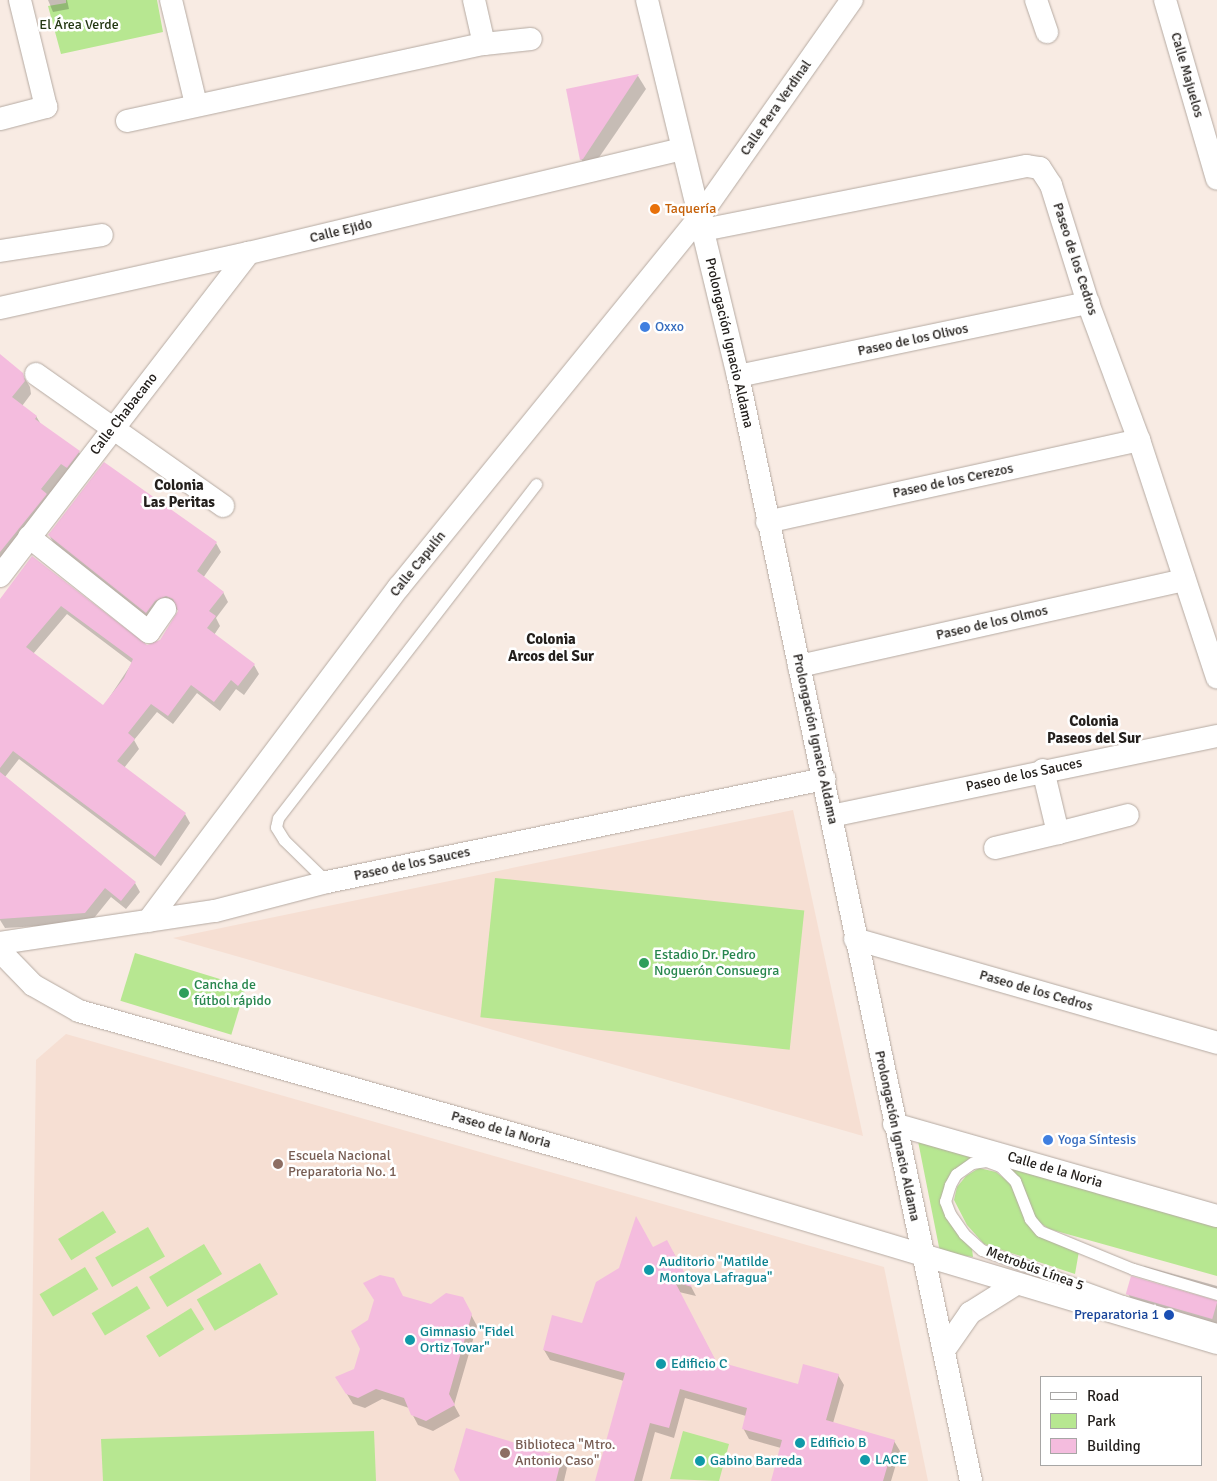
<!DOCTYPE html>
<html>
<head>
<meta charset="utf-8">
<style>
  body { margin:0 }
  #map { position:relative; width:1217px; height:1481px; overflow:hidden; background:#f8ebe3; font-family:Signika,sans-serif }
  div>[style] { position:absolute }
  .education>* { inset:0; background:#f6dfd3 }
  .green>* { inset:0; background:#b7e791; transform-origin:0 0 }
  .shadow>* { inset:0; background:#0003 }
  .building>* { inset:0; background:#f4bcde; transform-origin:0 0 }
  .roads { filter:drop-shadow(0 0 1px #b5aaa2) drop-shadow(0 0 1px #b5aaa2) }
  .lane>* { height:11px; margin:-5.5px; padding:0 5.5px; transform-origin:5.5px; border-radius:5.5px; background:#fff }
  .street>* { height:22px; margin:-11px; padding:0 11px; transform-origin:11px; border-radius:11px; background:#fff }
  .dots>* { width:14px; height:14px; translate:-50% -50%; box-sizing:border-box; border:2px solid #fff; border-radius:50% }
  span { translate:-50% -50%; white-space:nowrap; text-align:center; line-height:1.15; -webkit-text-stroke:5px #fff; paint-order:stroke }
  .park-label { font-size:14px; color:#243813 }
  .street-label { font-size:14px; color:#24201d }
  .food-label { font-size:14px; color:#c56008 }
  .left { translate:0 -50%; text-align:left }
  .shop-label { font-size:14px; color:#366cbe }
  .leisure-label { font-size:14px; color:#27864d }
  .education-label { font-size:14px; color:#785e54 }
  .culture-label { font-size:14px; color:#0d838f }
  .transit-label { font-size:14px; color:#164399 }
  .right { translate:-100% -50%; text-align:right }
  .neighbourhood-label { font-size:15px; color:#24201d; font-weight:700 }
  .legend { position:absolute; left:1040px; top:1376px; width:162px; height:90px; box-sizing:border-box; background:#fff; border:1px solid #a7a6a5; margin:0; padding:6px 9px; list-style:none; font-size:15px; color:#24201d }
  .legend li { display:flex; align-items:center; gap:10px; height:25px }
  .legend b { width:25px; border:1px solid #a7a6a5 }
</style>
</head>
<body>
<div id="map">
  <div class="education">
    <div style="clip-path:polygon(793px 810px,863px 1136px,173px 938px)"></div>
    <div style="clip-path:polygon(66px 1034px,884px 1267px,928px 1481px,30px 1481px,36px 1060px)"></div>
  </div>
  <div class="green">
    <div style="clip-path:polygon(66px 0,157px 0,163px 32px,61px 54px,48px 6px,66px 3px)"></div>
    <div style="left:495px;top:878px;width:311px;height:140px;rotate:6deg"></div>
    <div style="left:135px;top:953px;width:116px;height:50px;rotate:17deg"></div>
    <div style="clip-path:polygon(916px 1131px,1217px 1222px,1217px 1276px,1049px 1229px,1036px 1220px,1019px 1180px,988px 1158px,945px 1183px,952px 1221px,972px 1249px,973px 1257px,940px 1252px)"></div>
    <div style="clip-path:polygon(979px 1168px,996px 1172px,1010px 1183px,1026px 1220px,1079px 1251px,1075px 1274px,984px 1244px,967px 1225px,954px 1200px,957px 1187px,966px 1176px)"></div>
    <div style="left:103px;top:1211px;width:25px;height:53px;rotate:58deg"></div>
    <div style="left:148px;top:1227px;width:34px;height:61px;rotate:60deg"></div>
    <div style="left:204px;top:1244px;width:35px;height:64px;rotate:59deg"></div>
    <div style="left:260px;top:1263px;width:36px;height:73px;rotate:60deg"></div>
    <div style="left:85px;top:1267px;width:26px;height:53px;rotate:59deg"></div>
    <div style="left:137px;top:1286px;width:26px;height:53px;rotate:59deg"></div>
    <div style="left:191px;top:1308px;width:25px;height:53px;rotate:58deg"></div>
    <div style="clip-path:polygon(374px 1431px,376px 1481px,103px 1481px,101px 1439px)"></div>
    <div style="clip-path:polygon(683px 1431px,729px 1444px,719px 1481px,670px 1479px)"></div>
  </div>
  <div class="shadow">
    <div style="clip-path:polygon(48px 0,67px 0,69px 9px,53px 12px)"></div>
    <div style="clip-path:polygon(638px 76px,646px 89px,589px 172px,581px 159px,568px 90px)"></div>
    <div style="clip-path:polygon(0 355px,22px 374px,30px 387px,31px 394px,22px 406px,36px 416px,42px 426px,79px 452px,86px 465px,0 571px)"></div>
    <div style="clip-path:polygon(evenodd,49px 535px,216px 543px,221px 552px,203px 578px,223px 592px,228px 602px,216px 618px,220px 626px,214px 635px,254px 665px,259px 674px,244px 695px,236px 689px,220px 711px,197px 693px,173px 724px,157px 712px,134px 740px,139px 749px,124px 768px,185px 814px,190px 823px,161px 866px,19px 759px,5px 777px,135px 883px,140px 892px,126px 909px,111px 897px,90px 923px,5px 928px,0 920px,0 600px,32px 558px,147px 646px,161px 640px,179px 611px,171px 605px,152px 622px,55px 545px,49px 535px,67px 614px,132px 663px,103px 707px,33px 654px,67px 614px)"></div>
    <div style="clip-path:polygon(653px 1249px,673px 1252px,696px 1296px,679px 1292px,716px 1362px,799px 1386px,838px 1375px,844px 1385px,833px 1423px,894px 1441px,900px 1451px,891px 1481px,772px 1481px,781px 1448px,749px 1439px,743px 1428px,746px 1416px,685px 1398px,674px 1438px,655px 1432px,642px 1481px,596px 1481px,624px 1381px,550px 1360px,544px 1350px,583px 1325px)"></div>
    <div style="clip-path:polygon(1144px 1266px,1217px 1286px,1217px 1294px,1148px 1274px)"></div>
    <div style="clip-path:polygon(1128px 1294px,1217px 1302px,1217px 1329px,1134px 1304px)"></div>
    <div style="clip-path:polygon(403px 1297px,431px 1305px,468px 1309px,477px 1326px,454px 1405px,460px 1416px,433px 1431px,418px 1425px,409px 1408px,382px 1399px,365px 1408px,353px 1404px,337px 1378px,355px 1370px)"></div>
    <div style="clip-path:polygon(561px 1458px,567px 1468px,564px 1481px,460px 1481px)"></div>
  </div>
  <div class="building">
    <div style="clip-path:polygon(639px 74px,583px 159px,580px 160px,566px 89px)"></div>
    <div style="clip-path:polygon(0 354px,23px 373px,25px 381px,12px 397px,37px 416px,35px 419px,80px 451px,67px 468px,61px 464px,41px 489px,47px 494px,0 552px)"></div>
    <div style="clip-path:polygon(evenodd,104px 462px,217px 542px,197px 571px,224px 592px,209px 611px,216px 616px,207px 628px,255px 664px,238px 686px,231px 680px,214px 702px,191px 685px,168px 716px,151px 704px,128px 733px,135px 739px,117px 761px,186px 813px,155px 857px,13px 751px,0 768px,0 599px,32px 556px,147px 645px,160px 640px,178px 611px,173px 599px,166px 596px,155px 601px,146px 613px,48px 535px,104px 462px,61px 606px,133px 659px,124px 678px,103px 705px,26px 647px,61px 606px)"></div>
    <div style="clip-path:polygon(0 772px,136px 882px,121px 901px,105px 888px,85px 913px,0 919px)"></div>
    <div style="clip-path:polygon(636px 1216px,653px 1247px,667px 1240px,692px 1287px,675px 1282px,716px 1361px,798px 1384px,803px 1364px,839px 1374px,826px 1420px,895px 1440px,883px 1481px,771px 1481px,782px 1440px,742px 1429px,747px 1408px,680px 1389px,669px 1428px,650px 1423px,634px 1481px,595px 1481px,625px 1373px,543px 1350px,552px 1315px,582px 1323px,596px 1282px,619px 1268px)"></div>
    <div style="clip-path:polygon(380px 1275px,394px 1278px,403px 1296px,431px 1304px,446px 1293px,463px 1297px,472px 1314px,449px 1394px,455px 1405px,426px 1421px,411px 1415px,404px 1398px,376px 1389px,358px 1398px,346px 1394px,335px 1377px,354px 1369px,360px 1349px,351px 1331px,368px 1320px,374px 1300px,363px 1283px)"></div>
    <div style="left:1131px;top:1276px;width:90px;height:19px;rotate:16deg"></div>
    <div style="clip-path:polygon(466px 1428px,562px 1457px,556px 1481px,460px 1481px,454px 1470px)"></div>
  </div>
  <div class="roads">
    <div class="lane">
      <div style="left:327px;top:882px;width:60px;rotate:-135.7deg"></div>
      <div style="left:284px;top:840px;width:15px;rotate:-122deg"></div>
      <div style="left:276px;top:827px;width:9px;rotate:-77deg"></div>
      <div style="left:278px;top:818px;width:422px;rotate:-52.3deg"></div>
      <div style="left:1217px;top:1294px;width:88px;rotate:-163.4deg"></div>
      <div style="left:1133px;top:1269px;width:100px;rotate:-157.8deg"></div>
      <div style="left:1040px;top:1231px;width:16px;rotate:-130deg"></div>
      <div style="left:1030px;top:1219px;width:41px;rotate:-111.5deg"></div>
      <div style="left:1015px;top:1181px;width:21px;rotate:-135deg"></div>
      <div style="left:1000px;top:1166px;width:15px;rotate:-160deg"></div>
      <div style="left:986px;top:1161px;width:14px;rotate:172deg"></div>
      <div style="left:972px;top:1163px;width:19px;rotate:145deg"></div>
      <div style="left:956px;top:1174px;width:13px;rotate:119deg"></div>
      <div style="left:950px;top:1185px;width:17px;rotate:107deg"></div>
      <div style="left:945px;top:1201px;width:14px;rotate:69deg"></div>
      <div style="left:950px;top:1214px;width:24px;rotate:55deg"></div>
      <div style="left:964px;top:1234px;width:24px;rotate:42deg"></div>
      <div style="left:982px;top:1250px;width:150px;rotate:19.9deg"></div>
      <div style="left:1123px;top:1301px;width:98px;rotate:16.6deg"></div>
    </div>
    <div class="street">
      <div style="left:171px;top:0;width:107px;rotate:76.5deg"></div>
      <div style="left:474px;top:0;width:45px;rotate:77.2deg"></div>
      <div style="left:647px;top:0;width:387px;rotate:76.4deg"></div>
      <div style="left:738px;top:376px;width:1129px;rotate:78.09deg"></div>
      <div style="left:1036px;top:0;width:34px;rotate:71deg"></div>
      <div style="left:1165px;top:0;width:186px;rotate:73.8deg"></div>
      <div style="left:0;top:119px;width:48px;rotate:-14.6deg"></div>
      <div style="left:46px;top:107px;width:110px;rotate:-103.7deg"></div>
      <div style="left:127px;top:121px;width:365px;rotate:-12.2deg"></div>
      <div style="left:484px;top:44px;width:47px;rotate:-6.1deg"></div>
      <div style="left:703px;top:230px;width:330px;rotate:-11.2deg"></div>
      <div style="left:1027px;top:166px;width:13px;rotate:9deg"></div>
      <div style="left:1040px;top:168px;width:20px;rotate:57deg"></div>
      <div style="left:1051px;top:185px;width:124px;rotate:72.6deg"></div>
      <div style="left:1088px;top:303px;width:146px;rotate:69.6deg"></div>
      <div style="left:1139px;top:440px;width:250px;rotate:71.8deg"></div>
      <div style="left:0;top:251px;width:103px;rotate:-8.9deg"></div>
      <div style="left:0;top:308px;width:255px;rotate:-12.5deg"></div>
      <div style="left:249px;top:253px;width:444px;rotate:-13.5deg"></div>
      <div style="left:36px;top:374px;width:229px;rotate:35.2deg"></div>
      <div style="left:738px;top:376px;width:358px;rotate:-11.8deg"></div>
      <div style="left:767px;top:522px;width:381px;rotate:-12.4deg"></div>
      <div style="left:29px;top:537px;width:153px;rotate:38.4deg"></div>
      <div style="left:149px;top:632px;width:28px;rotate:-55deg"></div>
      <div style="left:0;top:576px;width:408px;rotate:-52.4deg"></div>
      <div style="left:799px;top:666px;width:395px;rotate:-12.6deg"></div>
      <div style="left:1043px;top:770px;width:65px;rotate:76.6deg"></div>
      <div style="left:1058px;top:833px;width:72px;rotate:-14.4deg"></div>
      <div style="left:831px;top:816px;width:394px;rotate:-11.7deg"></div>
      <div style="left:995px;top:848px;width:65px;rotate:-13.4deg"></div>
      <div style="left:148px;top:921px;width:418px;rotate:-53.1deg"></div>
      <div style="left:399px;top:587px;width:478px;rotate:-50.9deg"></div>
      <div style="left:700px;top:216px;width:264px;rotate:-54.9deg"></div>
      <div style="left:855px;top:939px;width:377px;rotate:16deg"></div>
      <div style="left:0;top:943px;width:217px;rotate:-8.5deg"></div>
      <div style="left:215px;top:911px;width:116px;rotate:-14.5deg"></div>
      <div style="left:327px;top:882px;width:508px;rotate:-11.71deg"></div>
      <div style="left:0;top:951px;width:47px;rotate:45.9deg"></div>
      <div style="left:33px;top:985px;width:53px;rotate:29.5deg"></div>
      <div style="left:79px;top:1011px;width:540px;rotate:15.79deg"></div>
      <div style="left:599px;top:1158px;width:645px;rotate:16.67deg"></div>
      <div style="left:894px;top:1124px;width:336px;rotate:15.9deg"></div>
      <div style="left:945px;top:1349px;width:44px;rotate:-55.2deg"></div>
      <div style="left:970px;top:1313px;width:54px;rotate:-32.2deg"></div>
    </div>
  </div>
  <div class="dots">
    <div style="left:655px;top:209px;background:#e8710a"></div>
    <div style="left:645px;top:327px;background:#3f7fe0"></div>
    <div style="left:644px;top:963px;background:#2e9e5b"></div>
    <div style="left:184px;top:993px;background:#2e9e5b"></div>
    <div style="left:1048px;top:1140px;background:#3f7fe0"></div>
    <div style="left:278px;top:1164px;background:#8d6e63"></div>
    <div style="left:649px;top:1270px;background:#0f9aa8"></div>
    <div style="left:1169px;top:1315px;background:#1a4fb4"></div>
    <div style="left:410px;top:1340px;background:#0f9aa8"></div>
    <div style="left:661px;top:1364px;background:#0f9aa8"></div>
    <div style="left:800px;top:1443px;background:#0f9aa8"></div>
    <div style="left:505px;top:1453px;background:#8d6e63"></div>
    <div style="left:865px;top:1460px;background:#0f9aa8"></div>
    <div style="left:700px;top:1461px;background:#0f9aa8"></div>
  </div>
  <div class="park-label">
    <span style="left:79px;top:25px">El Área Verde</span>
  </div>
  <div class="street-label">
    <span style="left:1187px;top:75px;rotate:74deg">Calle Majuelos</span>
    <span style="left:776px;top:108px;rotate:-55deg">Calle Pera Verdinal</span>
    <span style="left:341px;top:231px;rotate:-14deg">Calle Ejido</span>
    <span style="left:1075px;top:259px;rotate:72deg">Paseo de los Cedros</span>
    <span style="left:913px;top:340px;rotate:-12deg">Paseo de los Olivos</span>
    <span style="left:729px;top:343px;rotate:77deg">Prolongación Ignacio Aldama</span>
    <span style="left:124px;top:414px;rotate:-52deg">Calle Chabacano</span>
    <span style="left:953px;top:481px;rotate:-12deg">Paseo de los Cerezos</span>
    <span style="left:418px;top:564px;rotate:-51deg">Calle Capulín</span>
    <span style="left:992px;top:623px;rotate:-13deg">Paseo de los Olmos</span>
    <span style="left:815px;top:739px;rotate:78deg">Prolongación Ignacio Aldama</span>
    <span style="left:1024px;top:775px;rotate:-12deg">Paseo de los Sauces</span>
    <span style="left:412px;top:864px;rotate:-12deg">Paseo de los Sauces</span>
    <span style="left:1036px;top:991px;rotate:16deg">Paseo de los Cedros</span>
    <span style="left:501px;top:1130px;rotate:16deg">Paseo de la Noria</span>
    <span style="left:897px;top:1136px;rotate:78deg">Prolongación Ignacio Aldama</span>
    <span style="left:1055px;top:1170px;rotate:16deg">Calle de la Noria</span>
    <span style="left:1035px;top:1269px;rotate:20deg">Metrobús Línea 5</span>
  </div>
  <div class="food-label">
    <span class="left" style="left:665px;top:209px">Taquería</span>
  </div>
  <div class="shop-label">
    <span class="left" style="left:655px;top:327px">Oxxo</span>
    <span class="left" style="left:1058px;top:1140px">Yoga Síntesis</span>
  </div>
  <div class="leisure-label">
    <span class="left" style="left:654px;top:963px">Estadio Dr. Pedro<br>Noguerón Consuegra</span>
    <span class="left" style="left:194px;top:993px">Cancha de<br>fútbol rápido</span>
  </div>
  <div class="education-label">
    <span class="left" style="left:288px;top:1164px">Escuela Nacional<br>Preparatoria No. 1</span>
    <span class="left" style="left:515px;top:1453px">Biblioteca "Mtro.<br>Antonio Caso"</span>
  </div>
  <div class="culture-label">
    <span class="left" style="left:659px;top:1270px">Auditorio "Matilde<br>Montoya Lafragua"</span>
    <span class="left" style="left:420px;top:1340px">Gimnasio "Fidel<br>Ortiz Tovar"</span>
    <span class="left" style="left:671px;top:1364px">Edificio C</span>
    <span class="left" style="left:810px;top:1443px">Edificio B</span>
    <span class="left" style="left:875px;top:1460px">LACE</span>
    <span class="left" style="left:710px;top:1461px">Gabino Barreda</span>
  </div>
  <div class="transit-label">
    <span class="right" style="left:1159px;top:1315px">Preparatoria 1</span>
  </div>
  <div class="neighbourhood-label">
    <span style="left:179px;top:494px">Colonia<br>Las Peritas</span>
    <span style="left:551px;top:648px">Colonia<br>Arcos del Sur</span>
    <span style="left:1094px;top:730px">Colonia<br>Paseos del Sur</span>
  </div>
  <ul class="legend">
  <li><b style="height:6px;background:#fff"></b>Road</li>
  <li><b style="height:14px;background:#b7e791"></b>Park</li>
  <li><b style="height:14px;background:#f4bcde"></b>Building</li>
  </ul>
</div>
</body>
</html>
